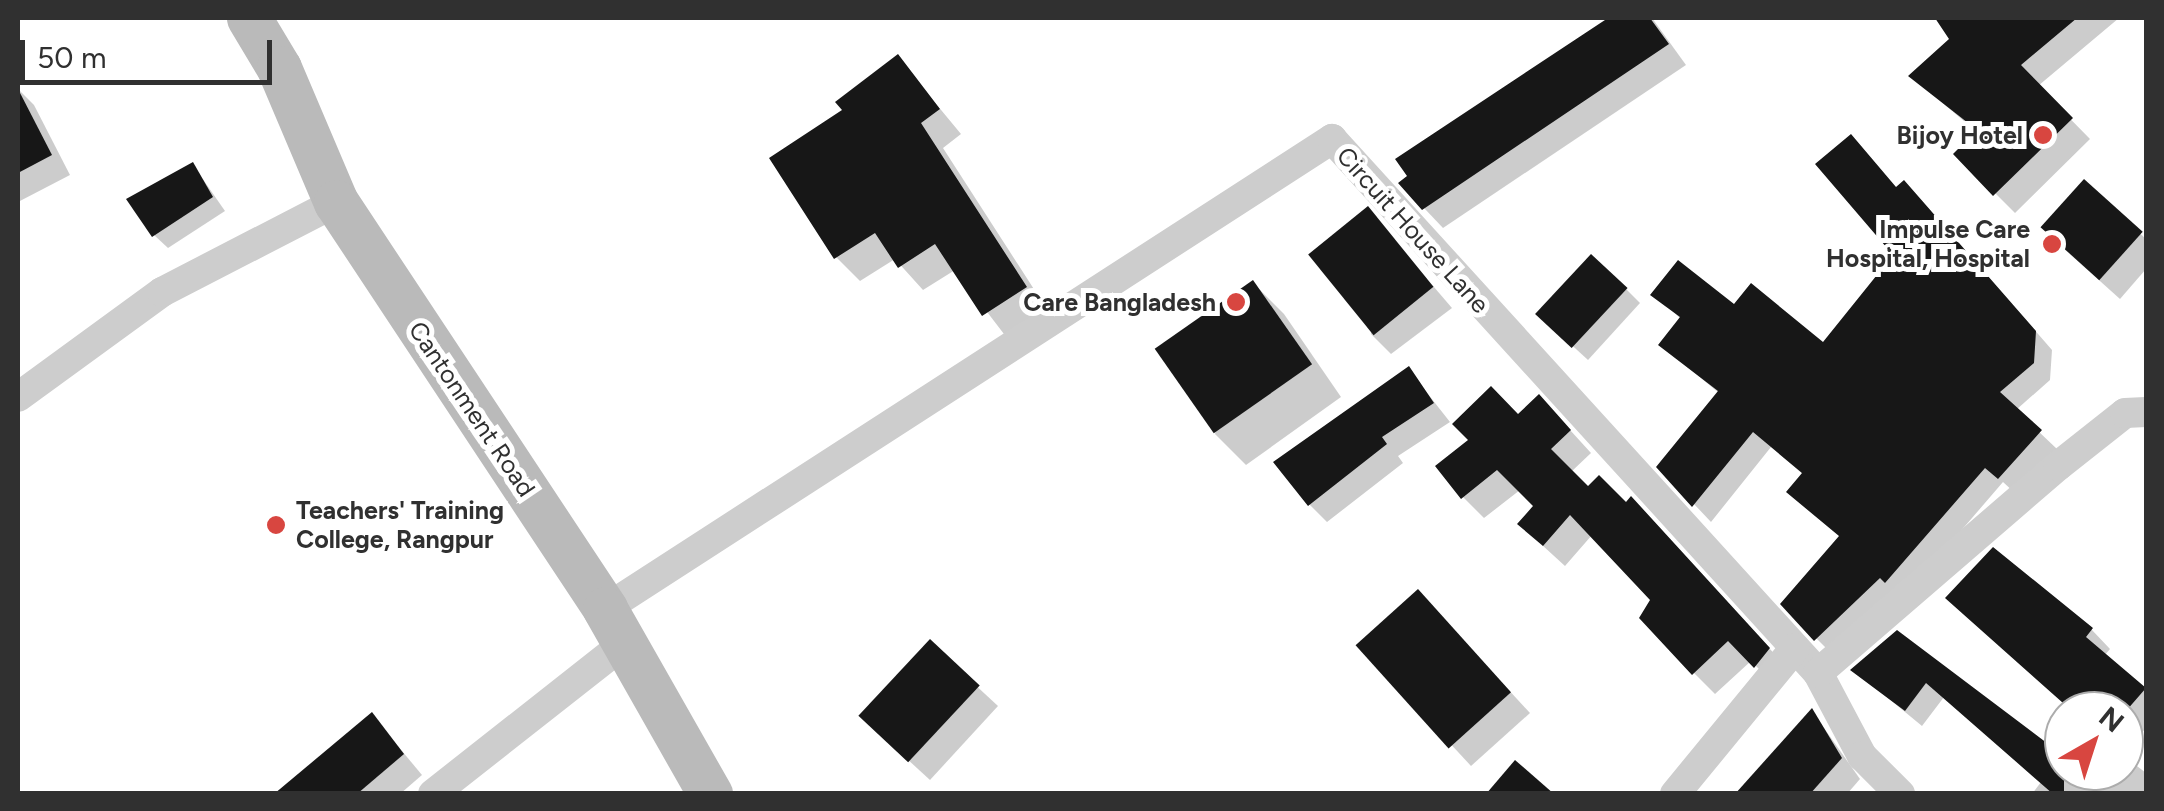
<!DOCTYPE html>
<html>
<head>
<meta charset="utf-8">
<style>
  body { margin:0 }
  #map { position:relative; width:2164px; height:811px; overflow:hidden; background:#fff; font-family:Figtree,sans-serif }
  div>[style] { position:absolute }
  .shadow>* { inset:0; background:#0003 }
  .building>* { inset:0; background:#171717; transform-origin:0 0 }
  .minor>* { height:30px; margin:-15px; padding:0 15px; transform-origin:15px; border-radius:15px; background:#cdcdcd }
  .secondary>* { height:45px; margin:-22.5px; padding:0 22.5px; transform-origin:22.5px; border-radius:22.5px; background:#bababa }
  .dots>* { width:28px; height:28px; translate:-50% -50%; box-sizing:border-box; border:5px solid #fff; border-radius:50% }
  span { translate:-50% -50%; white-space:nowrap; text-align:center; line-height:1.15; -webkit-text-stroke:10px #fff; paint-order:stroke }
  .poi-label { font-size:25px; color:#303030; font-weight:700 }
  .right { translate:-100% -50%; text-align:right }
  .left { translate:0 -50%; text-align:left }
  .street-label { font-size:25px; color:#303030 }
  .frame { position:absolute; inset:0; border:20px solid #303030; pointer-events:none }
  .north { position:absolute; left:2044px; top:691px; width:100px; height:100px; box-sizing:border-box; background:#fff; border:2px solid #acacac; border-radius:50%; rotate:39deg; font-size:28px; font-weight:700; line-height:40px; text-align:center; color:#303030 }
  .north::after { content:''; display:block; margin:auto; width:35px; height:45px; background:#d84640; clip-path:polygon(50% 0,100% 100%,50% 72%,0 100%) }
  .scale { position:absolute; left:20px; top:40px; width:252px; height:45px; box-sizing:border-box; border:5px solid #303030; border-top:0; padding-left:12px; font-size:30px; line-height:35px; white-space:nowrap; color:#303030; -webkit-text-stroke:8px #fff; paint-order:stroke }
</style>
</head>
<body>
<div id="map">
  <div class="shadow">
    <div style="clip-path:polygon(1612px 18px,1652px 18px,1686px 65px,1443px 228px,1424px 208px,1399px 160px)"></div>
    <div style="clip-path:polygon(1951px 18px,2119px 18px,2038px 86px,2090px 139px,2015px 213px,1956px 154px,1978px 133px,1912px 77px,1953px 39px,1942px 23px)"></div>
    <div style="clip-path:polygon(898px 58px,961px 134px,943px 148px,1048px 311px,1007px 338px,955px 270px,923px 290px,895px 259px,860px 281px,836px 257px,846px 111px)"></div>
    <div style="clip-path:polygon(18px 89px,34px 105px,70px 175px,18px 202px)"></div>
    <div style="clip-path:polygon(193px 165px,225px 211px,168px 248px,154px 235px)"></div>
    <div style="clip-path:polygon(2084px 182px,2146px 239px,2146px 269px,2120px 299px,2062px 247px)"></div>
    <div style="clip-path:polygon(1898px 189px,1921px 200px,2052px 350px,2050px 380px,2016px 410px,2057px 449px,2016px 494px,2003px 482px,1904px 597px,1833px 655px,1816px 638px,1841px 538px,1804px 475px,1771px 447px,1711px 522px,1659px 467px,1719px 393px,1661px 345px,1681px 319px,1654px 294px,1734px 308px,1823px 345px,1896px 255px)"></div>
    <div style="clip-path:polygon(1367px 209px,1452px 308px,1391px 354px,1371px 334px)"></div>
    <div style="clip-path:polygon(1253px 283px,1284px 314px,1341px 397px,1246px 465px,1215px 434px)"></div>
    <div style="clip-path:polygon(1626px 289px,1640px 303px,1588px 360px,1553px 328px)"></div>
    <div style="clip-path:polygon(1409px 370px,1450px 422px,1398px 456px,1403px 463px,1327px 522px,1309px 504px)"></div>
    <div style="clip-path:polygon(1518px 418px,1560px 419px,1591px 453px,1571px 472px,1588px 490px,1653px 521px,1790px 671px,1777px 687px,1751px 661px,1715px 694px,1694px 673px,1653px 600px,1592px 535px,1565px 566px,1542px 545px,1536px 506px,1520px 490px,1484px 518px,1463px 497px)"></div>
    <div style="clip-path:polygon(1993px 550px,2092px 630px,2110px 649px,2104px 656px,2146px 692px,2146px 728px,2124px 754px,2124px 711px,2073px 711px)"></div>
    <div style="clip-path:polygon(1437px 612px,1530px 713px,1471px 766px,1359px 645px)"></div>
    <div style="clip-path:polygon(1897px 633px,2064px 759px,2064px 771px,2090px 779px,2097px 771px,2124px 771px,2124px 756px,2146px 773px,2146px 794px,2032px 794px,2041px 782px,1944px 697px,1922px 726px,1854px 670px)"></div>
    <div style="clip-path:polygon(930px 643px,998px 706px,930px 780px,882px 736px)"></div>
    <div style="clip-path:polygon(1812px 711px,1860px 779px,1847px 794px,1738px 794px)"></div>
    <div style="clip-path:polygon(372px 715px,422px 775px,400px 794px,276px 794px)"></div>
  </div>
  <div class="building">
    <div style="clip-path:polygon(1608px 18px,1650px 18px,1669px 44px,1422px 210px,1398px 183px,1407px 176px,1395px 159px)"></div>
    <div style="clip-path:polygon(1935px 18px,2077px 18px,2021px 65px,2073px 118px,1993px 196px,1953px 154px,1977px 130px,1908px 76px,1949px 39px)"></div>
    <div style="clip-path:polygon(898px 54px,940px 109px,921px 123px,1027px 287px,982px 316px,935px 244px,898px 268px,875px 233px,834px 259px,769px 158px,842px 110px,835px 102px)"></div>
    <div style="clip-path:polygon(18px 89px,52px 155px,18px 173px)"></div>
    <div style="clip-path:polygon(1851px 134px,1896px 187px,1904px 180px,2036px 331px,2034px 363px,2000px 392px,2042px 430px,1998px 479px,1985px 468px,1885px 583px,1880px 578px,1814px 641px,1780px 604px,1839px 536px,1786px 492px,1802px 473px,1753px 432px,1692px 507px,1656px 467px,1718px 391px,1658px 345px,1680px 317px,1650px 295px,1678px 260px,1734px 304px,1751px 283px,1823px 342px,1893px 255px,1815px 164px)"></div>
    <div style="clip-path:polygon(193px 162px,213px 197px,152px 237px,126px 199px)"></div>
    <div style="left:2084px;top:179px;width:79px;height:65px;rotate:42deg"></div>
    <div style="left:1368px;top:206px;width:104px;height:77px;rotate:51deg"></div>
    <div style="left:1591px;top:254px;width:50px;height:82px;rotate:43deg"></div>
    <div style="left:1253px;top:280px;width:103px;height:120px;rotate:55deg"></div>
    <div style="clip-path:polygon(1409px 366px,1434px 403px,1382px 437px,1387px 444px,1308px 506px,1273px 462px)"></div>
    <div style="clip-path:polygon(1491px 386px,1518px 414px,1539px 394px,1571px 430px,1551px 449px,1588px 486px,1599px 475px,1626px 502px,1631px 496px,1770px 648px,1754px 668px,1728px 641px,1692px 675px,1639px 618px,1650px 600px,1570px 515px,1543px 546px,1517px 524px,1533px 506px,1497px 470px,1461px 499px,1435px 466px,1468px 440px,1452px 424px)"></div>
    <div style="clip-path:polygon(1993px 547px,2093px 628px,2086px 637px,2146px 688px,2126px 711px,2072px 711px,1945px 598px)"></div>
    <div style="left:1418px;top:589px;width:139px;height:84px;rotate:48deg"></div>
    <div style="clip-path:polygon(1897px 630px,2064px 756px,2064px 794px,2053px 794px,1926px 683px,1905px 711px,1850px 670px)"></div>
    <div style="left:930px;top:639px;width:68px;height:105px;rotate:43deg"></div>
    <div style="clip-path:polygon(1812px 708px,1842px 758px,1810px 794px,1735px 794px)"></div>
    <div style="clip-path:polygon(372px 712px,404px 754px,357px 794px,274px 794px)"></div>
    <div style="clip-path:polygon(1515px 760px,1554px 794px,1486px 794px)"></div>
  </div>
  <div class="minor">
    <div style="left:18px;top:397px;width:178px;rotate:-36.1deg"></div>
    <div style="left:162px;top:292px;width:196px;rotate:-27.3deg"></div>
    <div style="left:605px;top:609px;width:866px;rotate:-32.88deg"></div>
    <div style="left:1332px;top:139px;width:722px;rotate:47.69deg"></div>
    <div style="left:1818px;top:673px;width:94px;rotate:62.1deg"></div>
    <div style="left:1862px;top:756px;width:54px;rotate:45deg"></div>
    <div style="left:1818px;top:673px;width:317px;rotate:-40.8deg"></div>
    <div style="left:2058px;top:466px;width:85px;rotate:-38.3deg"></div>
    <div style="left:2125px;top:413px;width:21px;rotate:-3deg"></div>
    <div style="left:433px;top:794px;width:244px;rotate:-38.2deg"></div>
    <div style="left:1675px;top:794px;width:189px;rotate:-50.6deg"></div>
  </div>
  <div class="secondary">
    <div style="left:249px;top:18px;width:58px;rotate:59deg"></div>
    <div style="left:279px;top:68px;width:146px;rotate:67deg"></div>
    <div style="left:336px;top:202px;width:488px;rotate:56.5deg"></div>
    <div style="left:605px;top:609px;width:213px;rotate:60.4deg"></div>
  </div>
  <div class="dots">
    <div style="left:2043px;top:135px;background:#d84640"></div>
    <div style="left:2052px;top:244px;background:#d84640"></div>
    <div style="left:1236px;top:302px;background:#d84640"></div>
    <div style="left:276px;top:525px;background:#d84640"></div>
  </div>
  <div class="poi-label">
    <span class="right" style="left:2023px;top:135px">Bijoy Hotel</span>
    <span class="right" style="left:2030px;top:244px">Impulse Care<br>Hospital, Hospital</span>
    <span class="right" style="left:1216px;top:302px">Care Bangladesh</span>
    <span class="left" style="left:296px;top:525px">Teachers' Training<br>College, Rangpur</span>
  </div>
  <div class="street-label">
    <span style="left:1413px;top:230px;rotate:48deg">Circuit House Lane</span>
    <span style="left:472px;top:409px;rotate:56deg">Cantonment Road</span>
  </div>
  <div class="frame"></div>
  <div class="north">N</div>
  <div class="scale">50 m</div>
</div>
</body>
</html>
